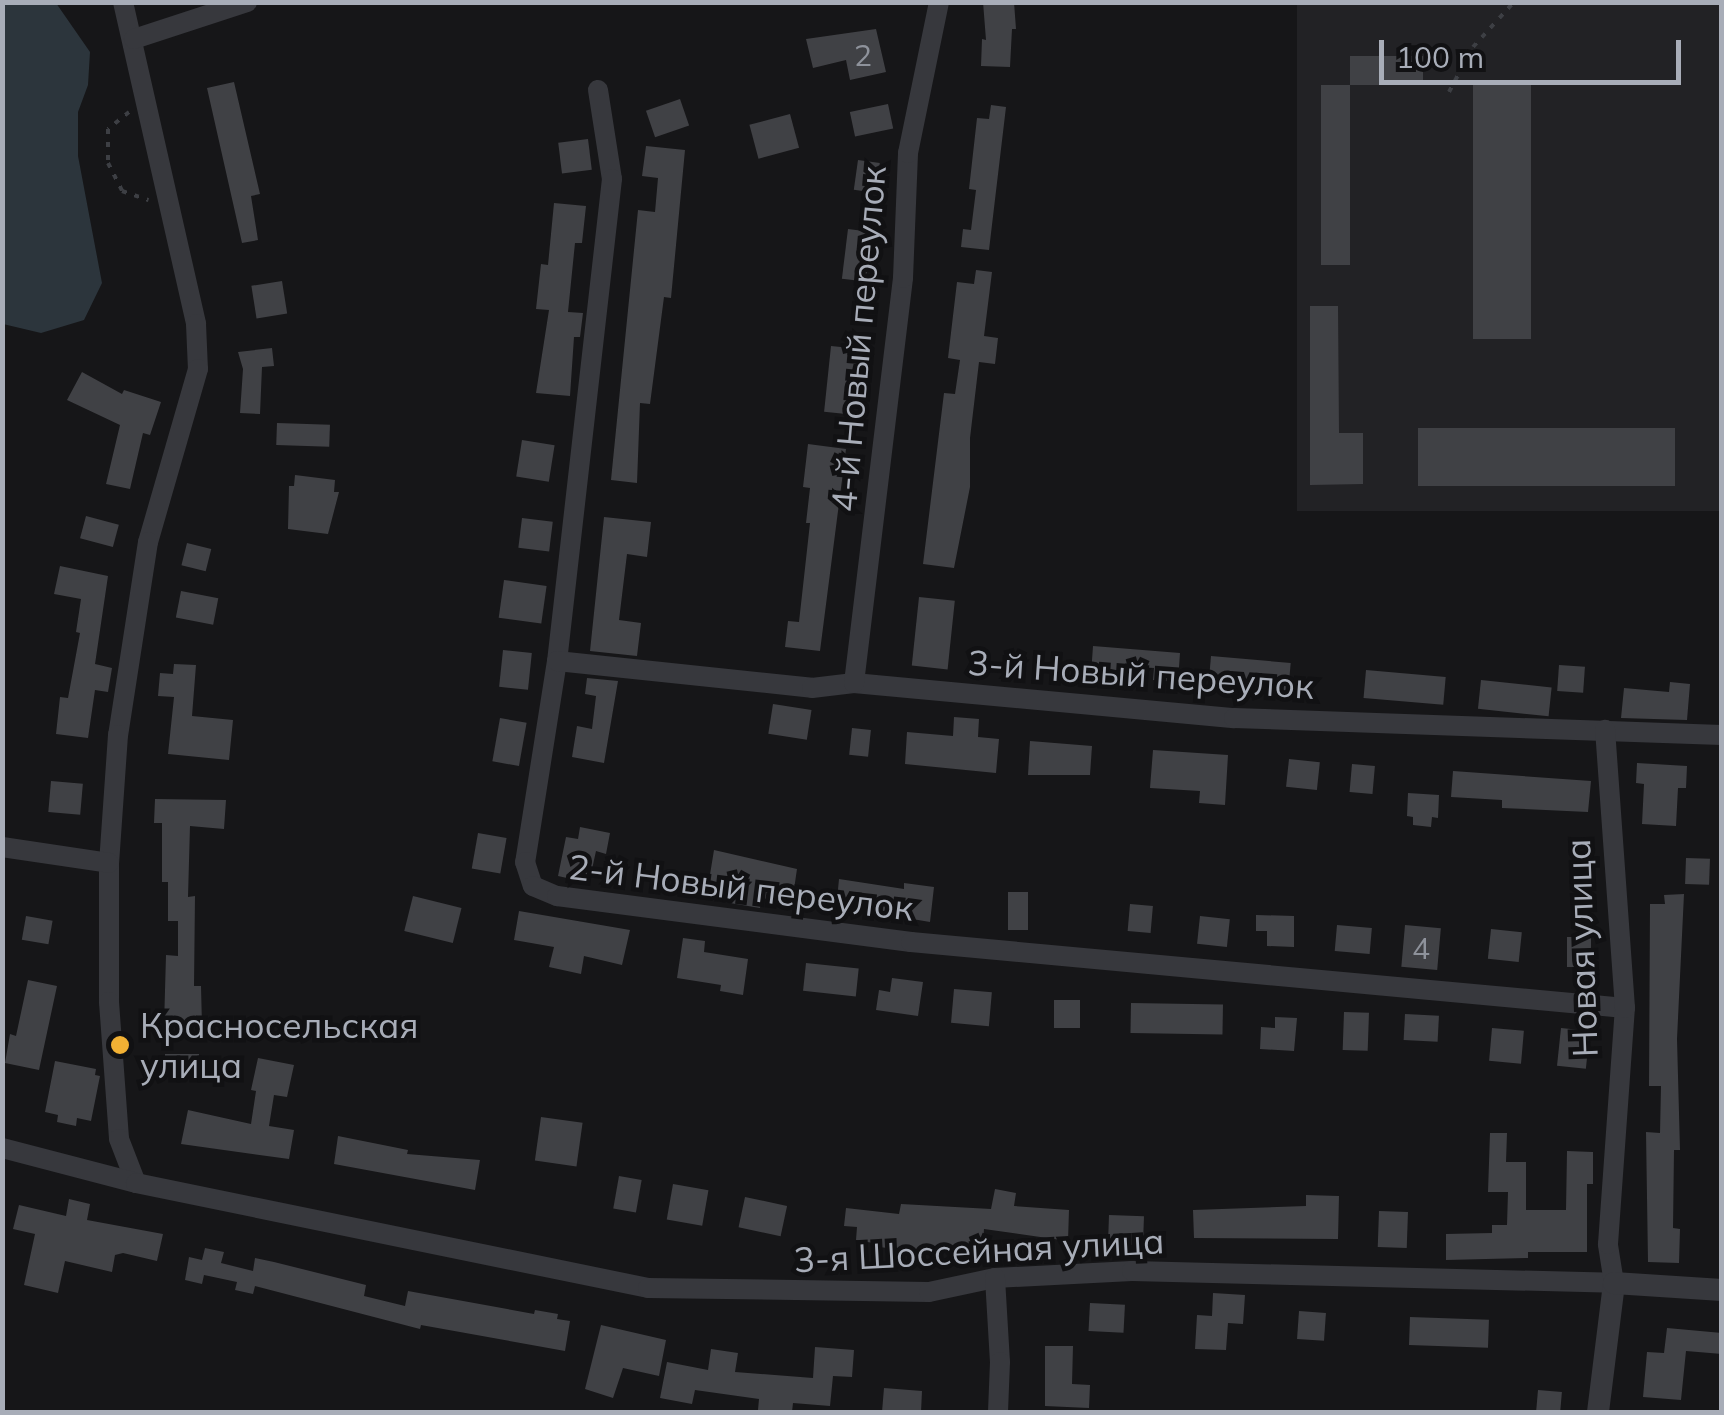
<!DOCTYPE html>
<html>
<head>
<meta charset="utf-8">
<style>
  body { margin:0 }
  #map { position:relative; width:1724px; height:1415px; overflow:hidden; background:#161618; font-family:Mulish,sans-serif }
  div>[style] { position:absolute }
  .built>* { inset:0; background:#222225; transform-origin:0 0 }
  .water>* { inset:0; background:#2c353c }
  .building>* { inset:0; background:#404145; transform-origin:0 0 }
  .path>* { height:4px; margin-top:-2px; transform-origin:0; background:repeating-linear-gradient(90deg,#3d3f44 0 5px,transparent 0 13px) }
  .minor>* { height:20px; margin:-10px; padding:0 10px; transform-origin:10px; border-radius:10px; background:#37383d }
  .tertiary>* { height:22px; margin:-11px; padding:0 11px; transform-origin:11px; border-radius:11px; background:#37383d }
  .dots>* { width:28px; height:28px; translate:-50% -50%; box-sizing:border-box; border:5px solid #111113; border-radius:50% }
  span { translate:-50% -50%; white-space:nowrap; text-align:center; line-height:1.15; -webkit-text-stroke:9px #111113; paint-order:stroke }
  .number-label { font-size:30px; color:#8e929b }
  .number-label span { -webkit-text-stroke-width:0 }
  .street-label { font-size:35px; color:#a8adb8 }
  .poi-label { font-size:35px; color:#a8adb8 }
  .left { translate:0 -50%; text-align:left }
  .frame { position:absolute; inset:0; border:5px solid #a8adb8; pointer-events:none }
  .scale { position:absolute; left:1379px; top:40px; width:302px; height:45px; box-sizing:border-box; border:5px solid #a8adb8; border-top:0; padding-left:12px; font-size:30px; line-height:35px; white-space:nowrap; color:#a8adb8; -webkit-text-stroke:8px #111113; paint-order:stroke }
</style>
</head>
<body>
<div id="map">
  <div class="built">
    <div style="left:1297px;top:3px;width:424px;height:508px"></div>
  </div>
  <div class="water">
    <div style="clip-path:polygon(3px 2px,56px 3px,90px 52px,88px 85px,78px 112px,78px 156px,102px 283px,84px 320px,41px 333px,3px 324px)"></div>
  </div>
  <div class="building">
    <div style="clip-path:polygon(983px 2px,1014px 2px,1016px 29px,1012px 29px,1010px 67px,981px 66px,982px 39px,986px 40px)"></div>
    <div style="clip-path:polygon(876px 29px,886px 72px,850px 80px,846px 60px,813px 68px,806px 39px)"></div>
    <div style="left:1350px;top:56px;width:73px;height:29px"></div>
    <div style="clip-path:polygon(234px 82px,260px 194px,251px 196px,258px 240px,242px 243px,207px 88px)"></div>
    <div style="left:1531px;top:84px;width:255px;height:58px;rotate:90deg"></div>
    <div style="left:1321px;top:85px;width:29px;height:180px"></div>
    <div style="left:680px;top:99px;width:28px;height:36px;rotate:71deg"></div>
    <div style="left:888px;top:104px;width:25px;height:39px;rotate:78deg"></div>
    <div style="clip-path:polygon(991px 105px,1006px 107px,989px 250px,961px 247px,963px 229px,971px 230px,976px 190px,969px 189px,977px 118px,989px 119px)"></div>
    <div style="left:790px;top:114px;width:35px;height:42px;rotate:75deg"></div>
    <div style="left:588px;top:139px;width:31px;height:30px;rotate:83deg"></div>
    <div style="clip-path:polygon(646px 146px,685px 150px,671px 298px,664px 297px,650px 404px,640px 403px,637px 483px,611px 480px,638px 210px,655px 212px,658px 178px,642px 176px)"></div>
    <div style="left:858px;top:160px;width:22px;height:30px;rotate:8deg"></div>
    <div style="clip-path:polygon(554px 203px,586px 206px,582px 243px,575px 243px,568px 312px,583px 313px,580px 337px,574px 337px,570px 396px,536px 393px,549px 310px,536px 309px,541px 264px,548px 265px)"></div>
    <div style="left:848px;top:229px;width:24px;height:50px;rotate:7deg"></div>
    <div style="clip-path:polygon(976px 270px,992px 272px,984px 336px,998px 338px,995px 364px,979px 362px,970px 438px,970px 487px,954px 568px,923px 564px,944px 393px,955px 394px,960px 360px,948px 358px,957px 282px,974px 284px)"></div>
    <div style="left:282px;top:281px;width:33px;height:31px;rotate:81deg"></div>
    <div style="clip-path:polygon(1310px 306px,1338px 306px,1339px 433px,1363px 433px,1363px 484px,1310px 485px)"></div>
    <div style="left:831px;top:346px;width:27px;height:66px;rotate:6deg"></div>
    <div style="clip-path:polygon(272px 348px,274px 366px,262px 367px,260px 414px,240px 413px,243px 369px,238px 352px)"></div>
    <div style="clip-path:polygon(82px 372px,122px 394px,124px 390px,161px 402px,150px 435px,143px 433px,130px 489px,106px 484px,120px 425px,67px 400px)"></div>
    <div style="left:277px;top:423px;width:53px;height:22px;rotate:2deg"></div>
    <div style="left:1418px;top:428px;width:257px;height:58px"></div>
    <div style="left:522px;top:440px;width:33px;height:37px;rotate:9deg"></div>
    <div style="clip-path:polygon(808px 444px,846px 449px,820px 651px,785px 647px,788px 621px,799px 622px,810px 523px,806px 523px,810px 488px,803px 487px)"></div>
    <div style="clip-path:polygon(295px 475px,335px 480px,334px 492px,339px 492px,328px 534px,288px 529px,289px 486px,294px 486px)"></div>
    <div style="left:86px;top:516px;width:34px;height:23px;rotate:15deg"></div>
    <div style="clip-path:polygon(604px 517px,651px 522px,647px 557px,627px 554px,619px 620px,641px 623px,637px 656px,590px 651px)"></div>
    <div style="left:522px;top:518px;width:31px;height:30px;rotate:7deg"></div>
    <div style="left:187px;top:543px;width:25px;height:23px;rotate:14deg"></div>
    <div style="clip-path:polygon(60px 566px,108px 576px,95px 664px,112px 668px,108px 692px,95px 690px,88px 738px,56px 734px,60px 697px,68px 698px,80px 633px,76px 632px,81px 599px,54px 594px)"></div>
    <div style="left:504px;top:580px;width:43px;height:38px;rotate:8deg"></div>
    <div style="left:181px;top:591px;width:38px;height:27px;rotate:11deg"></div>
    <div style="left:919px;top:597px;width:36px;height:69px;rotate:6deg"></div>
    <div style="clip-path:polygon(1093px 646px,1180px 653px,1178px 682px,1153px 680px,1154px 668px,1124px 666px,1123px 677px,1091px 674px)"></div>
    <div style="left:503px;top:650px;width:29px;height:37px;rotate:6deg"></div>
    <div style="left:1211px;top:656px;width:80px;height:28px;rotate:5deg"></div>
    <div style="clip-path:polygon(174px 664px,196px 665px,192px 716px,233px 720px,229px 760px,168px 754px,174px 697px,158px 696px,160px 673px,173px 674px)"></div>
    <div style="left:1559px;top:665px;width:26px;height:26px;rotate:4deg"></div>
    <div style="left:1366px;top:670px;width:80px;height:28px;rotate:5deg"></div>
    <div style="clip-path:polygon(587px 678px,618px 681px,604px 763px,572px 757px,577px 726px,592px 729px,596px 696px,585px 694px)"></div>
    <div style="left:1481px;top:680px;width:71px;height:29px;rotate:6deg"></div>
    <div style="clip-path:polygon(1670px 682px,1690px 684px,1687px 720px,1621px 718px,1624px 688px,1669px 692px)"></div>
    <div style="left:773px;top:704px;width:39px;height:30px;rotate:9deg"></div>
    <div style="clip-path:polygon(954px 717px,979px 719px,978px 737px,999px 739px,996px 773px,905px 764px,907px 732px,953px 736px)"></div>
    <div style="left:500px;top:718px;width:27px;height:44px;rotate:10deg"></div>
    <div style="left:852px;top:728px;width:19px;height:27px;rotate:6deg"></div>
    <div style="clip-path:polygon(1030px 741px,1092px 746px,1090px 775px,1028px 775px)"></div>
    <div style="clip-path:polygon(1153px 750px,1228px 755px,1225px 805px,1199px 803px,1200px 791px,1150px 788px)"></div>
    <div style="left:1289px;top:759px;width:31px;height:28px;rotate:6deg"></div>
    <div style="clip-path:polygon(1637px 763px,1687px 766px,1686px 788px,1678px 788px,1676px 826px,1642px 824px,1644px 784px,1636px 783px)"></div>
    <div style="left:1352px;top:764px;width:23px;height:28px;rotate:5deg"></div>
    <div style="clip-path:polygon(1453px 771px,1591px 781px,1588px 812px,1502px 808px,1502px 800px,1451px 797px)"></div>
    <div style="left:51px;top:781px;width:32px;height:31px;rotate:5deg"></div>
    <div style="clip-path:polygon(1408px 793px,1439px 795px,1438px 818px,1432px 817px,1431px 827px,1413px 825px,1413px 817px,1407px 816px)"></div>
    <div style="clip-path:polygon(155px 799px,226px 800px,224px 829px,190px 826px,188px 897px,195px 896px,194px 986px,201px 986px,202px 1025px,164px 1026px,166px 955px,178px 956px,178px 921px,168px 921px,168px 882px,162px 882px,162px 823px,154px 823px)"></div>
    <div style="clip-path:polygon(580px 827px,610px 833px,606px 854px,596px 851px,589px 883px,558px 876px,566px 837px,578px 839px)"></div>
    <div style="left:478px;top:833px;width:29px;height:36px;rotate:10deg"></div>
    <div style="clip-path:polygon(714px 850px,797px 869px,792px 903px,762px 898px,760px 908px,706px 899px)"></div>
    <div style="left:1686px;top:858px;width:24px;height:26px;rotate:2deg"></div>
    <div style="clip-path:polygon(839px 879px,904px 889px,904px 883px,934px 887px,930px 922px,853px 909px,836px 910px)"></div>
    <div style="left:1008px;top:892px;width:20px;height:38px"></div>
    <div style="clip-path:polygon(1684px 894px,1677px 1039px,1680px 1150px,1674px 1150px,1673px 1228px,1680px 1229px,1679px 1263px,1648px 1262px,1646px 1132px,1660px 1133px,1661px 1086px,1649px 1086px,1650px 904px,1665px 904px,1664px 895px)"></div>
    <div style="left:413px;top:896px;width:50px;height:36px;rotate:14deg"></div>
    <div style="left:1130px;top:904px;width:23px;height:27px;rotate:5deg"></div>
    <div style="clip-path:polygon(519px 911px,630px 930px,622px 965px,584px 956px,581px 974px,549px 967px,554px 947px,514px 940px)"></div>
    <div style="clip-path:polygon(1256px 915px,1294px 916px,1294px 947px,1267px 946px,1267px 931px,1256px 931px)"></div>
    <div style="left:26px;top:916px;width:27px;height:24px;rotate:10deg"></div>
    <div style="left:1200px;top:916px;width:30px;height:28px;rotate:6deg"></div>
    <div style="left:1337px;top:925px;width:35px;height:26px;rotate:5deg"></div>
    <div style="left:1405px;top:925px;width:36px;height:42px;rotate:5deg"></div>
    <div style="left:1491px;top:929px;width:31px;height:30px;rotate:6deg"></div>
    <div style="left:1567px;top:937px;width:24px;height:30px"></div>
    <div style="clip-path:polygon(683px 938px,705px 941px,704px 952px,748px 959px,743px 995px,720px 991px,721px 985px,677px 978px)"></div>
    <div style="left:806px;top:963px;width:53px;height:28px;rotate:6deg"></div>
    <div style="clip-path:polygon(892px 978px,923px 982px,918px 1016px,876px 1010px,879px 990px,890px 992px)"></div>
    <div style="clip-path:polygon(28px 980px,57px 986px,39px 1070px,5px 1063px,10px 1034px,16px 1036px)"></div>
    <div style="left:954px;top:989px;width:38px;height:34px;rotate:5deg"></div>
    <div style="left:1054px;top:1000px;width:26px;height:28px"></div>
    <div style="left:1131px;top:1003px;width:92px;height:30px;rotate:1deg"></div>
    <div style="left:1344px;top:1012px;width:25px;height:38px;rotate:2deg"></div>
    <div style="left:1405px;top:1014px;width:34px;height:26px;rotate:3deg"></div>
    <div style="clip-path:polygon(1275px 1017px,1297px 1018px,1294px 1051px,1260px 1049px,1261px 1027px,1275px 1028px)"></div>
    <div style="left:1492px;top:1028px;width:32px;height:33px;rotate:5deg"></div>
    <div style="left:1561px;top:1028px;width:29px;height:38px;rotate:6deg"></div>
    <div style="left:199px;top:1054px;width:20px;height:34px;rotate:90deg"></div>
    <div style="clip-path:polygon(258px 1058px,294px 1065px,287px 1097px,274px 1095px,269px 1126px,294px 1130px,289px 1159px,181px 1144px,188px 1110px,251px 1124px,256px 1091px,251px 1090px)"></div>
    <div style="clip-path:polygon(55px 1061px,96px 1069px,95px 1075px,100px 1076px,91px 1121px,77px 1118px,76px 1126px,57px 1122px,58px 1115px,45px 1112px)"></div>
    <div style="left:541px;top:1117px;width:42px;height:44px;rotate:8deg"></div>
    <div style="clip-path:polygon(1490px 1133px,1507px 1133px,1506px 1162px,1526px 1162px,1526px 1210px,1566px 1210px,1567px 1151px,1593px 1152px,1593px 1184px,1587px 1184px,1587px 1252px,1528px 1252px,1528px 1258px,1446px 1260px,1446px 1234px,1492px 1233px,1492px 1225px,1507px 1225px,1508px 1192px,1488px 1192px)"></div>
    <div style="clip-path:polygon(338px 1136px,408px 1150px,407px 1154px,480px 1160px,475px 1190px,334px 1164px)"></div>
    <div style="left:619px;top:1176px;width:23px;height:33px;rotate:10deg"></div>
    <div style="left:673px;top:1184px;width:36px;height:36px;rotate:10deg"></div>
    <div style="clip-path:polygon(995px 1189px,1016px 1193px,1014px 1206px,1069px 1210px,1068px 1241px,984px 1229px,982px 1257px,878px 1247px,879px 1244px,856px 1240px,857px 1227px,844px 1226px,846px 1208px,899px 1214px,901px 1204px,991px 1209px)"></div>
    <div style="clip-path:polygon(1306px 1195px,1339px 1196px,1338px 1239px,1194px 1238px,1193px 1210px,1306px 1206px)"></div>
    <div style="left:745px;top:1197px;width:43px;height:31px;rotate:12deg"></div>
    <div style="clip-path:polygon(69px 1199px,90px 1204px,87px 1220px,163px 1234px,157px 1261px,123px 1253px,115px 1255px,112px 1272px,65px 1261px,58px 1293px,24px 1285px,35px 1234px,13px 1229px,19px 1205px,66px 1216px)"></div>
    <div style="left:1379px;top:1211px;width:29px;height:36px;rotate:2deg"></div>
    <div style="left:1109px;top:1215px;width:35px;height:29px;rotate:2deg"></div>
    <div style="clip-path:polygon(205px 1248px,224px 1252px,221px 1263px,253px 1271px,255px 1258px,274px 1262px,366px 1285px,364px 1296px,405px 1306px,408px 1291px,534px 1314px,535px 1310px,558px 1314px,557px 1319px,570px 1321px,565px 1351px,421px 1325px,420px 1329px,255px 1286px,253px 1294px,235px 1290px,237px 1282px,204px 1275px,202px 1284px,185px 1280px,189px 1257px,202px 1260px)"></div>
    <div style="clip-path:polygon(1213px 1293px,1245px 1295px,1243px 1324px,1228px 1323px,1226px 1350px,1195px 1349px,1197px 1315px,1212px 1316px)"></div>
    <div style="left:1090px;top:1303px;width:35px;height:28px;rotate:3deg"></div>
    <div style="left:1299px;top:1311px;width:27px;height:28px;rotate:4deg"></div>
    <div style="left:1410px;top:1317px;width:79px;height:28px;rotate:2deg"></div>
    <div style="clip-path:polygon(601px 1325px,666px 1340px,659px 1376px,623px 1368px,613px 1398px,585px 1389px)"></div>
    <div style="clip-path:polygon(1667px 1328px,1722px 1333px,1722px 1354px,1686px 1351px,1681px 1400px,1643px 1397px,1647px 1352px,1664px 1353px)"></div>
    <div style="clip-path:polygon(1045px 1346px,1073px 1346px,1072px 1384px,1090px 1385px,1089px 1408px,1045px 1406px)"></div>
    <div style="clip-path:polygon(815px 1347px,854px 1350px,852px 1377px,833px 1376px,830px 1406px,793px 1403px,792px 1412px,758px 1410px,759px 1399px,695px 1390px,692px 1404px,660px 1398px,667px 1362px,708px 1370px,711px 1349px,738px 1353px,735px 1372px,813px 1378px)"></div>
    <div style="clip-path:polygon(884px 1388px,922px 1391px,921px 1412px,882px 1412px)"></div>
    <div style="left:1538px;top:1390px;width:24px;height:22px;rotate:5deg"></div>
  </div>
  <div class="path">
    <div style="left:1449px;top:92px;width:51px;rotate:-61.9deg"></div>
    <div style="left:1473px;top:47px;width:61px;rotate:-47.7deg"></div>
    <div style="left:129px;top:112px;width:27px;rotate:141deg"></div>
    <div style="left:108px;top:129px;width:34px;rotate:90deg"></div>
    <div style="left:108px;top:163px;width:31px;rotate:63deg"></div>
    <div style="left:122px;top:191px;width:28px;rotate:19deg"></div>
  </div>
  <div class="minor">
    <div style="left:123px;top:2px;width:330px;rotate:77.2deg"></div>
    <div style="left:196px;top:324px;width:45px;rotate:87.5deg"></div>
    <div style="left:198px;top:369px;width:180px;rotate:106.1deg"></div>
    <div style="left:148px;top:542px;width:195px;rotate:98.8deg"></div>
    <div style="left:118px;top:735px;width:128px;rotate:94deg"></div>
    <div style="left:109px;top:863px;width:139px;rotate:90deg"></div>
    <div style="left:109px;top:1002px;width:137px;rotate:85.8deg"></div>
    <div style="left:119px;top:1139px;width:47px;rotate:68.9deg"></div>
    <div style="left:134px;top:39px;width:119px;rotate:-18.1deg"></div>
    <div style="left:598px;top:90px;width:90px;rotate:81.1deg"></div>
    <div style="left:612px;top:179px;width:485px;rotate:96.5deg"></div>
    <div style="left:557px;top:661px;width:204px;rotate:99deg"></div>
    <div style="left:525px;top:862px;width:25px;rotate:72deg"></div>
    <div style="left:533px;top:886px;width:26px;rotate:23deg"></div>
    <div style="left:557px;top:896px;width:357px;rotate:7.4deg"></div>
    <div style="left:911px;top:942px;width:717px;rotate:5.28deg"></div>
    <div style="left:557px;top:661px;width:256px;rotate:6deg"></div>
    <div style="left:812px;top:688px;width:42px;rotate:-6.8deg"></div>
    <div style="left:854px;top:683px;width:382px;rotate:5.3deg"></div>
    <div style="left:1234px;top:718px;width:488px;rotate:2deg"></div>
    <div style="left:854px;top:683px;width:408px;rotate:-83.1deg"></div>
    <div style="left:903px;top:278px;width:125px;rotate:-87.7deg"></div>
    <div style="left:908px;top:153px;width:154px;rotate:-78.4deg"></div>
    <div style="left:2px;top:847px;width:108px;rotate:8.5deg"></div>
    <div style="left:2px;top:1148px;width:138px;rotate:14.6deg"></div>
    <div style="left:136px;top:1183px;width:523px;rotate:11.59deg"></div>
    <div style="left:648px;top:1288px;width:281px;rotate:0.8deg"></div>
    <div style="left:929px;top:1292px;width:67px;rotate:-12deg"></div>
    <div style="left:995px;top:1278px;width:137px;rotate:-2.9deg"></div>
    <div style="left:1132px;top:1271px;width:482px;rotate:1.4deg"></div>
    <div style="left:1614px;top:1283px;width:39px;rotate:-99deg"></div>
    <div style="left:1608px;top:1244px;width:237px;rotate:-85.9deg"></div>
    <div style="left:1625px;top:1008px;width:279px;rotate:-94.1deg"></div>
    <div style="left:995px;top:1278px;width:84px;rotate:86.6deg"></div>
    <div style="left:1000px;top:1362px;width:50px;rotate:92.3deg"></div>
  </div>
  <div class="tertiary">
    <div style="left:1598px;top:1412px;width:130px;rotate:-82.9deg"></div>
    <div style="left:1614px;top:1283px;width:108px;rotate:3.7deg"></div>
  </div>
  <div class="dots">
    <div style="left:120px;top:1045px;background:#f2b134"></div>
  </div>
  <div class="number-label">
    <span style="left:863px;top:55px">2</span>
    <span style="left:1421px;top:948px">4</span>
  </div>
  <div class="street-label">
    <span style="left:858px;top:339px;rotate:-85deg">4-й Новый переулок</span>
    <span style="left:1141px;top:674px;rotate:4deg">3-й Новый переулок</span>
    <span style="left:741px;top:887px;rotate:7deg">2-й Новый переулок</span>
    <span style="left:1581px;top:948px;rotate:-92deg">Новая улица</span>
    <span style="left:979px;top:1250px;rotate:-3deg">3-я Шоссейная улица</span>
  </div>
  <div class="poi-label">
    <span class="left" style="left:140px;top:1045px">Красносельская<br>улица</span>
  </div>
  <div class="frame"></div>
  <div class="scale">100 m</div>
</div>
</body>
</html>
